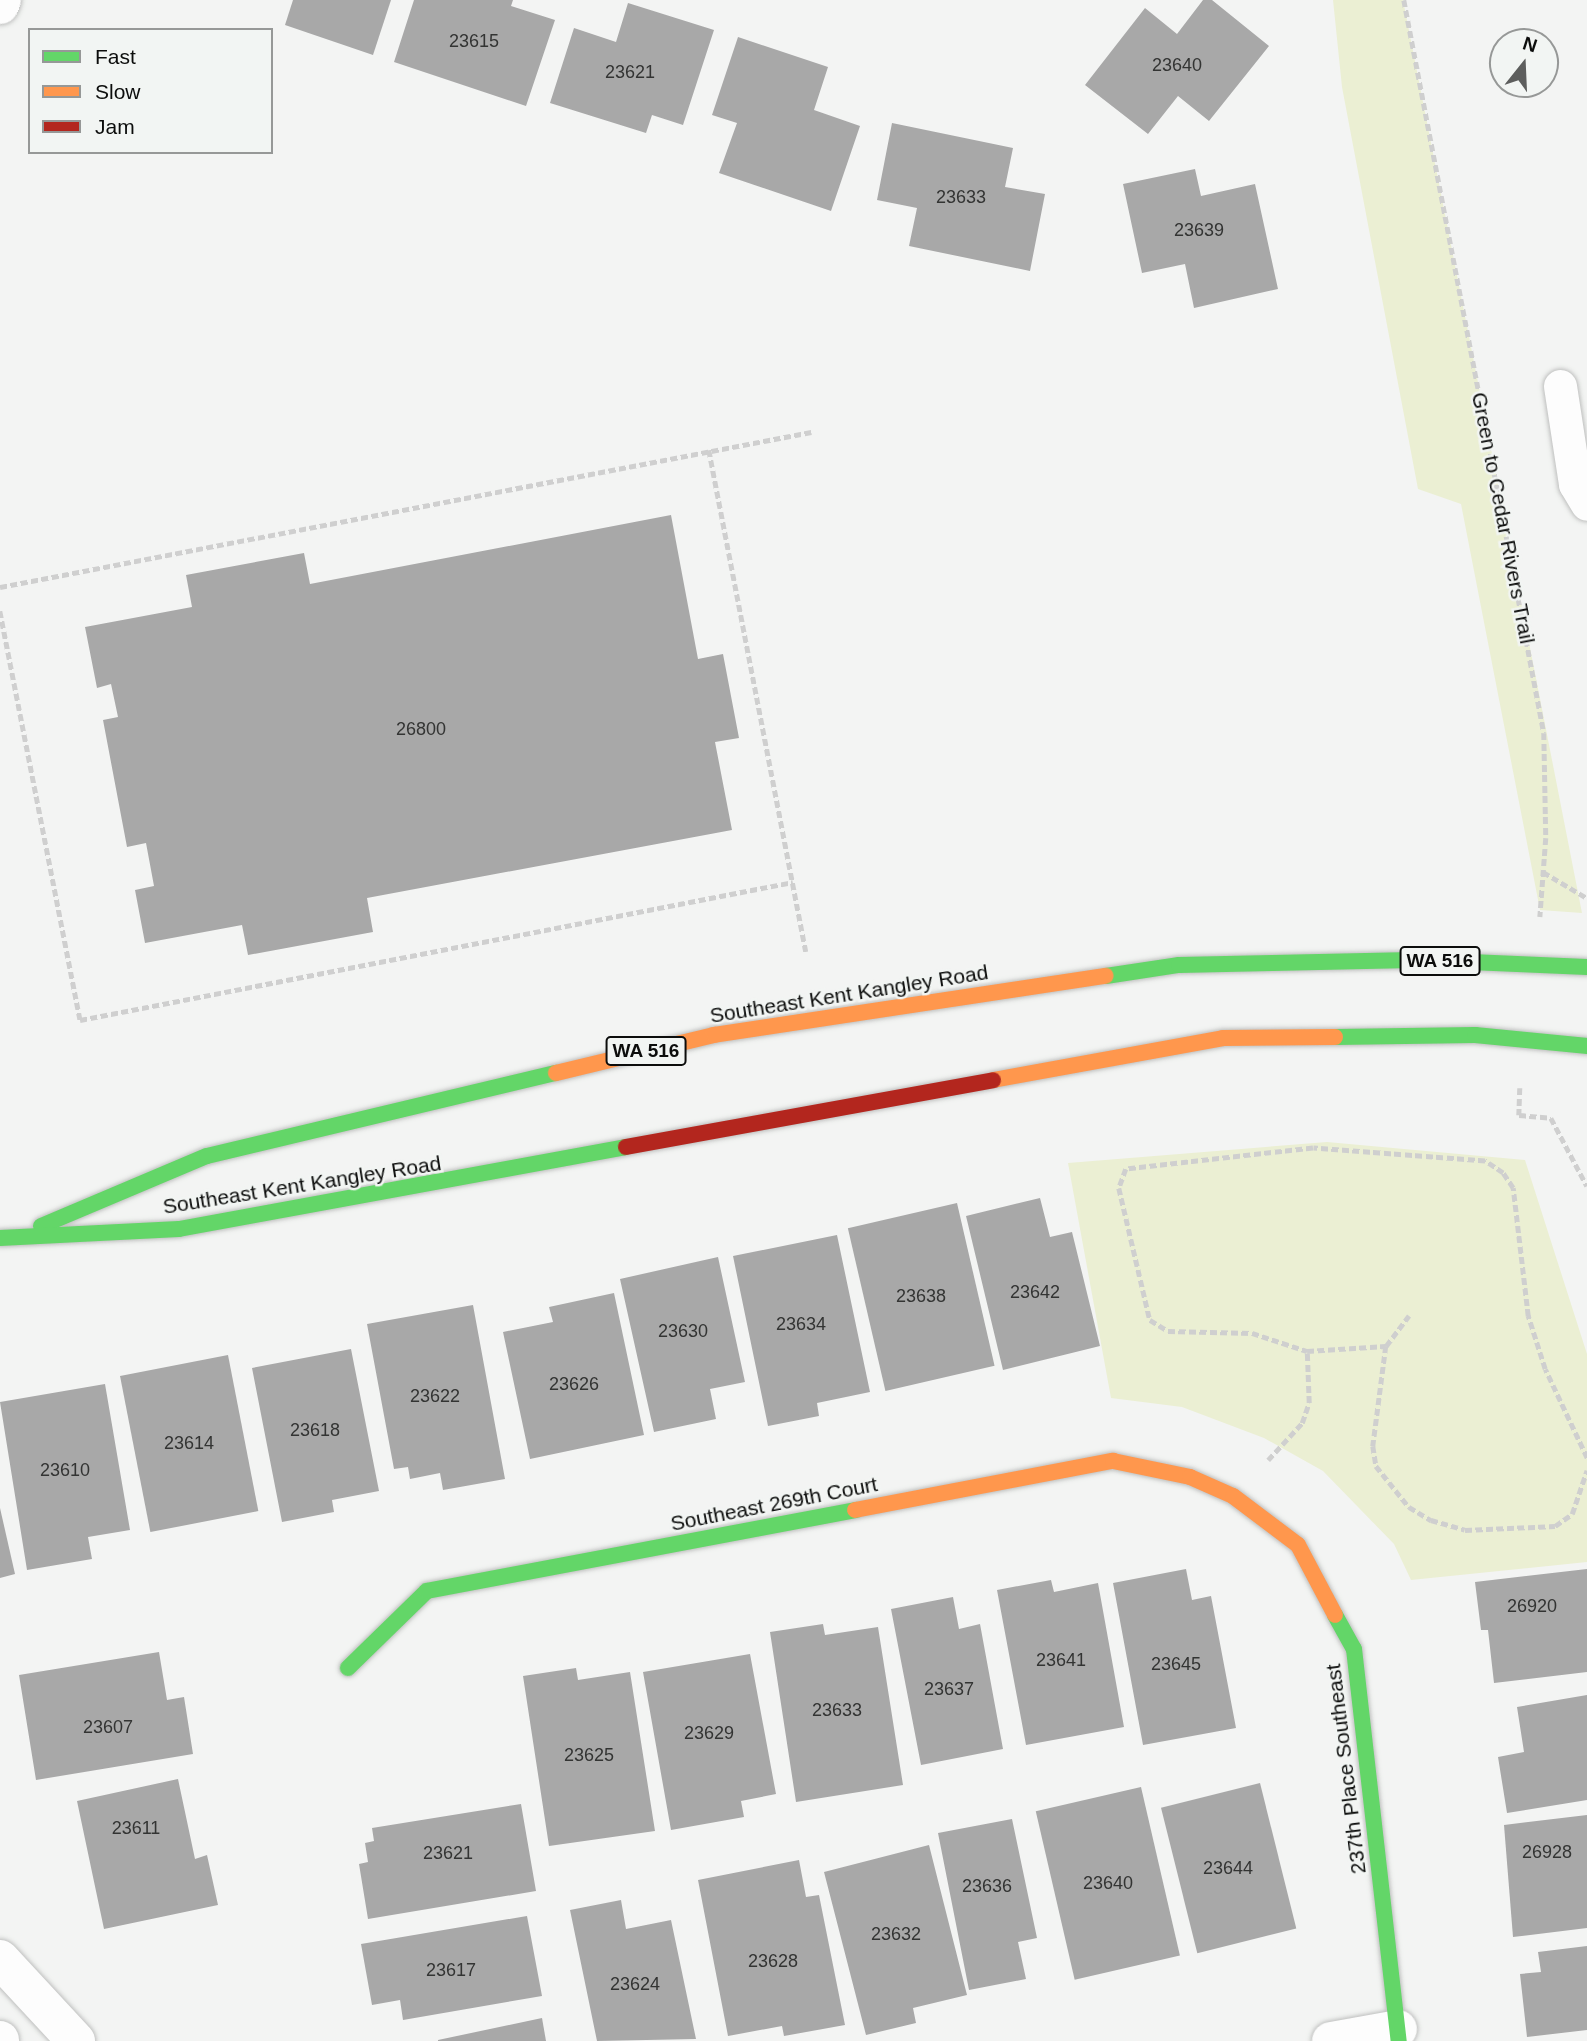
<!DOCTYPE html>
<html>
<head>
<meta charset="utf-8">
<style>
  body { margin:0 }
  #map { position:relative; width:1587px; height:2041px; overflow:hidden; background:#f3f4f3; font-family:Arial,sans-serif }
  div>[style] { position:absolute }
  .green>* { inset:0; background:#ebefd3 }
  .building>* { inset:0; background:#a8a8a8; transform-origin:0 0 }
  .path>* { height:4.5px; margin-top:-2.25px; transform-origin:0; background:repeating-linear-gradient(90deg,#cfcfcf 0 7px,transparent 0 10.5px) }
  .roads { filter:drop-shadow(0 0 2px #bfc0bf) drop-shadow(0 0 2px #bfc0bf) }
  .lane>* { height:33px; margin:-16.5px; padding:0 16.5px; transform-origin:16.5px; border-radius:16.5px; background:#fdfdfd }
  .street>* { height:38px; margin:-19px; padding:0 19px; transform-origin:19px; border-radius:19px; background:#fdfdfd }
  .fast>* { height:16px; margin:-8px; padding:0 8px; transform-origin:8px; border-radius:8px; background:#63d668 }
  .slow>* { height:16px; margin:-8px; padding:0 8px; transform-origin:8px; border-radius:8px; background:#ff974d }
  .jam>* { height:16px; margin:-8px; padding:0 8px; transform-origin:8px; border-radius:8px; background:#b3261e }
  span { translate:-50% -50%; white-space:nowrap; text-align:center; line-height:1.15; -webkit-text-stroke:5px #f2f5f3; paint-order:stroke }
  .number-label { font-size:18px; color:#333433 }
  .number-label span { -webkit-text-stroke-width:0 }
  .shield-label span { padding:2px 5px; background:#f2f5f3; border:2px solid; border-radius:5px; -webkit-text-stroke-width:0 }
  .shield-label { font-size:19px; color:#0c0d0c; font-weight:700 }
  .street-label { font-size:21px; color:#0c0d0c }
  .legend { position:absolute; left:28px; top:28px; width:245px; height:126px; box-sizing:border-box; background:#f2f5f3; border:2px solid #969897; margin:0; padding:9px 12px; list-style:none; font-size:21px; color:#0c0d0c }
  .legend li { display:flex; align-items:center; gap:14px; height:35px }
  .legend b { width:35px; border:2px solid #969897 }
  .north { position:absolute; left:1489px; top:28px; width:70px; height:70px; box-sizing:border-box; background:#f2f5f3; border:2px solid #969897; border-radius:50%; rotate:18deg; font-size:19px; font-weight:700; line-height:28px; text-align:center; color:#0c0d0c }
  .north::after { content:''; display:block; margin:auto; width:24px; height:32px; background:#5d5e5d; clip-path:polygon(50% 0,100% 100%,50% 72%,0 100%) }
</style>
</head>
<body>
<div id="map">
  <div class="green">
    <div style="clip-path:polygon(1333px 0,1403px 0,1582px 913px,1540px 910px,1461px 504px,1418px 489px,1342px 87px)"></div>
    <div style="clip-path:polygon(1327px 1142px,1525px 1160px,1587px 1354px,1587px 1562px,1411px 1580px,1394px 1544px,1323px 1471px,1264px 1438px,1182px 1407px,1111px 1398px,1068px 1163px)"></div>
  </div>
  <div class="building">
    <div style="clip-path:polygon(293px 0,391px 0,373px 55px,285px 25px)"></div>
    <div style="clip-path:polygon(414px 0,513px 0,511px 6px,555px 20px,526px 106px,394px 62px)"></div>
    <div style="clip-path:polygon(1203px 0,1212px 0,1269px 46px,1209px 121px,1178px 96px,1148px 134px,1085px 85px,1145px 8px,1177px 34px)"></div>
    <div style="clip-path:polygon(628px 3px,714px 30px,683px 125px,652px 115px,646px 133px,550px 103px,574px 28px,616px 42px)"></div>
    <div style="clip-path:polygon(738px 37px,828px 67px,814px 110px,860px 126px,831px 211px,719px 173px,737px 123px,712px 115px)"></div>
    <div style="clip-path:polygon(892px 123px,1013px 148px,1005px 187px,1045px 194px,1030px 271px,909px 246px,917px 208px,877px 200px)"></div>
    <div style="clip-path:polygon(1195px 169px,1201px 196px,1255px 184px,1278px 289px,1194px 308px,1185px 264px,1142px 273px,1123px 184px)"></div>
    <div style="clip-path:polygon(671px 515px,698px 659px,723px 654px,739px 738px,715px 742px,732px 830px,367px 898px,373px 932px,248px 955px,242px 925px,145px 943px,135px 890px,154px 886px,146px 843px,127px 847px,103px 720px,118px 717px,111px 684px,97px 688px,85px 627px,192px 607px,186px 575px,304px 553px,310px 584px)"></div>
    <div style="clip-path:polygon(1040px 1198px,1050px 1237px,1072px 1232px,1100px 1346px,1003px 1370px,966px 1216px)"></div>
    <div style="left:957px;top:1203px;width:167px;height:112px;rotate:77deg"></div>
    <div style="clip-path:polygon(837px 1235px,870px 1392px,817px 1403px,819px 1416px,768px 1426px,733px 1256px)"></div>
    <div style="clip-path:polygon(718px 1257px,745px 1382px,710px 1389px,716px 1419px,654px 1432px,620px 1279px)"></div>
    <div style="clip-path:polygon(614px 1293px,644px 1435px,530px 1459px,503px 1332px,553px 1322px,549px 1307px)"></div>
    <div style="clip-path:polygon(473px 1305px,505px 1479px,443px 1490px,440px 1473px,410px 1479px,408px 1467px,394px 1469px,367px 1324px)"></div>
    <div style="clip-path:polygon(351px 1349px,379px 1491px,332px 1500px,334px 1512px,282px 1522px,252px 1368px)"></div>
    <div style="left:228px;top:1355px;width:159px;height:110px;rotate:79deg"></div>
    <div style="clip-path:polygon(105px 1384px,130px 1530px,88px 1537px,92px 1559px,27px 1570px,0 1402px)"></div>
    <div style="clip-path:polygon(0 1508px,15px 1574px,0 1578px)"></div>
    <div style="clip-path:polygon(1186px 1569px,1192px 1600px,1211px 1596px,1236px 1728px,1143px 1745px,1113px 1583px)"></div>
    <div style="clip-path:polygon(1587px 1569px,1587px 1672px,1494px 1683px,1488px 1630px,1481px 1630px,1475px 1582px)"></div>
    <div style="clip-path:polygon(1051px 1580px,1054px 1592px,1098px 1583px,1124px 1727px,1026px 1745px,997px 1590px)"></div>
    <div style="clip-path:polygon(953px 1597px,959px 1629px,980px 1624px,1003px 1749px,921px 1765px,891px 1609px)"></div>
    <div style="clip-path:polygon(823px 1624px,825px 1635px,878px 1627px,903px 1785px,796px 1802px,770px 1632px)"></div>
    <div style="clip-path:polygon(159px 1652px,167px 1700px,184px 1697px,193px 1754px,36px 1780px,19px 1675px)"></div>
    <div style="clip-path:polygon(750px 1654px,776px 1794px,741px 1801px,744px 1817px,671px 1830px,643px 1672px)"></div>
    <div style="clip-path:polygon(576px 1668px,578px 1680px,630px 1672px,655px 1831px,549px 1846px,523px 1676px)"></div>
    <div style="clip-path:polygon(1587px 1695px,1587px 1800px,1507px 1813px,1498px 1757px,1524px 1752px,1517px 1707px)"></div>
    <div style="clip-path:polygon(178px 1779px,195px 1859px,207px 1855px,218px 1905px,104px 1929px,77px 1801px)"></div>
    <div style="left:1260px;top:1783px;width:150px;height:102px;rotate:76deg"></div>
    <div style="left:1141px;top:1787px;width:173px;height:108px;rotate:77deg"></div>
    <div style="clip-path:polygon(521px 1804px,536px 1891px,368px 1919px,359px 1864px,368px 1862px,365px 1843px,374px 1841px,372px 1828px)"></div>
    <div style="clip-path:polygon(1587px 1815px,1587px 1928px,1513px 1937px,1504px 1825px)"></div>
    <div style="clip-path:polygon(1012px 1819px,1037px 1938px,1018px 1942px,1026px 1979px,969px 1990px,938px 1833px)"></div>
    <div style="clip-path:polygon(929px 1845px,967px 1995px,913px 2008px,916px 2023px,866px 2035px,824px 1872px)"></div>
    <div style="clip-path:polygon(799px 1860px,806px 1897px,819px 1895px,845px 2025px,784px 2036px,782px 2026px,728px 2036px,698px 1880px)"></div>
    <div style="clip-path:polygon(621px 1900px,626px 1929px,671px 1920px,696px 2039px,597px 2041px,570px 1910px)"></div>
    <div style="clip-path:polygon(527px 1916px,542px 1996px,403px 2020px,400px 2000px,372px 2005px,361px 1944px)"></div>
    <div style="clip-path:polygon(1587px 1946px,1587px 2030px,1527px 2037px,1520px 1974px,1541px 1972px,1538px 1952px)"></div>
    <div style="clip-path:polygon(542px 2018px,546px 2041px,438px 2041px,438px 2040px)"></div>
  </div>
  <div class="path">
    <div style="left:1404px;top:0;width:746px;rotate:79.19deg"></div>
    <div style="left:1544px;top:733px;width:105px;rotate:88.9deg"></div>
    <div style="left:1546px;top:838px;width:79px;rotate:94.3deg"></div>
    <div style="left:709px;top:450px;width:511px;rotate:79.06deg"></div>
    <div style="left:0;top:587px;width:826px;rotate:-10.82deg"></div>
    <div style="left:0;top:611px;width:417px;rotate:78.9deg"></div>
    <div style="left:80px;top:1020px;width:726px;rotate:-10.95deg"></div>
    <div style="left:1543px;top:872px;width:51px;rotate:30.6deg"></div>
    <div style="left:1520px;top:1088px;width:27px;rotate:92deg"></div>
    <div style="left:1519px;top:1115px;width:32px;rotate:5deg"></div>
    <div style="left:1551px;top:1118px;width:77px;rotate:62.1deg"></div>
    <div style="left:1386px;top:1346px;width:38px;rotate:-53deg"></div>
    <div style="left:1587px;top:1458px;width:98px;rotate:-115.3deg"></div>
    <div style="left:1545px;top:1369px;width:56px;rotate:-107.8deg"></div>
    <div style="left:1528px;top:1316px;width:129px;rotate:-96.7deg"></div>
    <div style="left:1513px;top:1188px;width:18px;rotate:-124deg"></div>
    <div style="left:1503px;top:1173px;width:22px;rotate:-146deg"></div>
    <div style="left:1485px;top:1161px;width:172px;rotate:-175.7deg"></div>
    <div style="left:1313px;top:1148px;width:188px;rotate:173.6deg"></div>
    <div style="left:1126px;top:1169px;width:20px;rotate:110deg"></div>
    <div style="left:1119px;top:1188px;width:136px;rotate:76.8deg"></div>
    <div style="left:1150px;top:1320px;width:21px;rotate:31deg"></div>
    <div style="left:1168px;top:1331px;width:84px;rotate:1.4deg"></div>
    <div style="left:1252px;top:1333px;width:58px;rotate:18.1deg"></div>
    <div style="left:1307px;top:1351px;width:79px;rotate:-3.6deg"></div>
    <div style="left:1386px;top:1346px;width:101px;rotate:97.4deg"></div>
    <div style="left:1373px;top:1446px;width:20px;rotate:81deg"></div>
    <div style="left:1376px;top:1466px;width:53px;rotate:51.2deg"></div>
    <div style="left:1409px;top:1507px;width:26px;rotate:31deg"></div>
    <div style="left:1431px;top:1520px;width:35px;rotate:16deg"></div>
    <div style="left:1465px;top:1530px;width:90px;rotate:-2.5deg"></div>
    <div style="left:1555px;top:1526px;width:21px;rotate:-35deg"></div>
    <div style="left:1572px;top:1514px;width:46px;rotate:-71.2deg"></div>
    <div style="left:1268px;top:1460px;width:50px;rotate:-47.4deg"></div>
    <div style="left:1302px;top:1423px;width:21px;rotate:-71deg"></div>
    <div style="left:1309px;top:1403px;width:52px;rotate:-92.2deg"></div>
  </div>
  <div class="roads">
    <div class="lane">
      <div style="left:1560px;top:386px;width:99px;rotate:81.3deg"></div>
      <div style="left:1575px;top:484px;width:23px;rotate:59deg"></div>
    </div>
    <div class="street">
      <div style="left:0;top:5px;width:5px;rotate:-68deg"></div>
      <div style="left:0;top:1959px;width:112px;rotate:47.2deg"></div>
      <div style="left:0;top:2040px;width:1px;rotate:90deg"></div>
      <div style="left:1331px;top:2041px;width:68px;rotate:-10.2deg"></div>
    </div>
    <div class="fast">
      <div style="left:1106px;top:976px;width:74px;rotate:-8.6deg"></div>
      <div style="left:1179px;top:965px;width:245px;rotate:-1.2deg"></div>
      <div style="left:1424px;top:960px;width:163px;rotate:2.5deg"></div>
      <div style="left:1335px;top:1037px;width:140px;rotate:-0.8deg"></div>
      <div style="left:1475px;top:1035px;width:113px;rotate:5.6deg"></div>
      <div style="left:41px;top:1226px;width:180px;rotate:-22.9deg"></div>
      <div style="left:207px;top:1156px;width:359px;rotate:-13.4deg"></div>
      <div style="left:0;top:1238px;width:179px;rotate:-2.9deg"></div>
      <div style="left:179px;top:1229px;width:454px;rotate:-10.4deg"></div>
      <div style="left:1335px;top:1615px;width:39px;rotate:61deg"></div>
      <div style="left:1354px;top:1649px;width:395px;rotate:83.5deg"></div>
      <div style="left:348px;top:1668px;width:110px;rotate:-44.3deg"></div>
      <div style="left:427px;top:1591px;width:436px;rotate:-10.7deg"></div>
    </div>
    <div class="slow">
      <div style="left:556px;top:1073px;width:163px;rotate:-13.5deg"></div>
      <div style="left:714px;top:1035px;width:396px;rotate:-8.6deg"></div>
      <div style="left:993px;top:1080px;width:234px;rotate:-10.3deg"></div>
      <div style="left:1223px;top:1038px;width:112px;rotate:-0.5deg"></div>
      <div style="left:855px;top:1510px;width:263px;rotate:-10.8deg"></div>
      <div style="left:1113px;top:1461px;width:79px;rotate:11.7deg"></div>
      <div style="left:1190px;top:1477px;width:47px;rotate:23.8deg"></div>
      <div style="left:1233px;top:1496px;width:81px;rotate:37deg"></div>
      <div style="left:1298px;top:1545px;width:79px;rotate:62.1deg"></div>
    </div>
    <div class="jam">
      <div style="left:626px;top:1147px;width:373px;rotate:-10.3deg"></div>
    </div>
  </div>
  <div class="number-label">
    <span style="left:474px;top:41px">23615</span>
    <span style="left:1177px;top:65px">23640</span>
    <span style="left:630px;top:72px">23621</span>
    <span style="left:961px;top:197px">23633</span>
    <span style="left:1199px;top:230px">23639</span>
    <span style="left:421px;top:729px">26800</span>
    <span style="left:1035px;top:1292px">23642</span>
    <span style="left:921px;top:1296px">23638</span>
    <span style="left:801px;top:1324px">23634</span>
    <span style="left:683px;top:1331px">23630</span>
    <span style="left:574px;top:1384px">23626</span>
    <span style="left:435px;top:1396px">23622</span>
    <span style="left:315px;top:1430px">23618</span>
    <span style="left:189px;top:1443px">23614</span>
    <span style="left:65px;top:1470px">23610</span>
    <span style="left:1532px;top:1606px">26920</span>
    <span style="left:1061px;top:1660px">23641</span>
    <span style="left:1176px;top:1664px">23645</span>
    <span style="left:949px;top:1689px">23637</span>
    <span style="left:837px;top:1710px">23633</span>
    <span style="left:108px;top:1727px">23607</span>
    <span style="left:709px;top:1733px">23629</span>
    <span style="left:589px;top:1755px">23625</span>
    <span style="left:136px;top:1828px">23611</span>
    <span style="left:1547px;top:1852px">26928</span>
    <span style="left:448px;top:1853px">23621</span>
    <span style="left:1228px;top:1868px">23644</span>
    <span style="left:1108px;top:1883px">23640</span>
    <span style="left:987px;top:1886px">23636</span>
    <span style="left:896px;top:1934px">23632</span>
    <span style="left:773px;top:1961px">23628</span>
    <span style="left:451px;top:1970px">23617</span>
    <span style="left:635px;top:1984px">23624</span>
  </div>
  <div class="shield-label">
    <span style="left:1440px;top:961px">WA 516</span>
    <span style="left:646px;top:1051px">WA 516</span>
  </div>
  <div class="street-label">
    <span style="left:1503px;top:518px;rotate:79deg">Green to Cedar Rivers Trail</span>
    <span style="left:849px;top:994px;rotate:-9deg">Southeast Kent Kangley Road</span>
    <span style="left:302px;top:1185px;rotate:-9deg">Southeast Kent Kangley Road</span>
    <span style="left:774px;top:1504px;rotate:-11deg">Southeast 269th Court</span>
    <span style="left:1346px;top:1769px;rotate:-97deg">237th Place Southeast</span>
  </div>
  <ul class="legend">
  <li><b style="height:9px;background:#63d668"></b>Fast</li>
  <li><b style="height:9px;background:#ff974d"></b>Slow</li>
  <li><b style="height:9px;background:#b3261e"></b>Jam</li>
  </ul>
  <div class="north">N</div>
</div>
</body>
</html>
